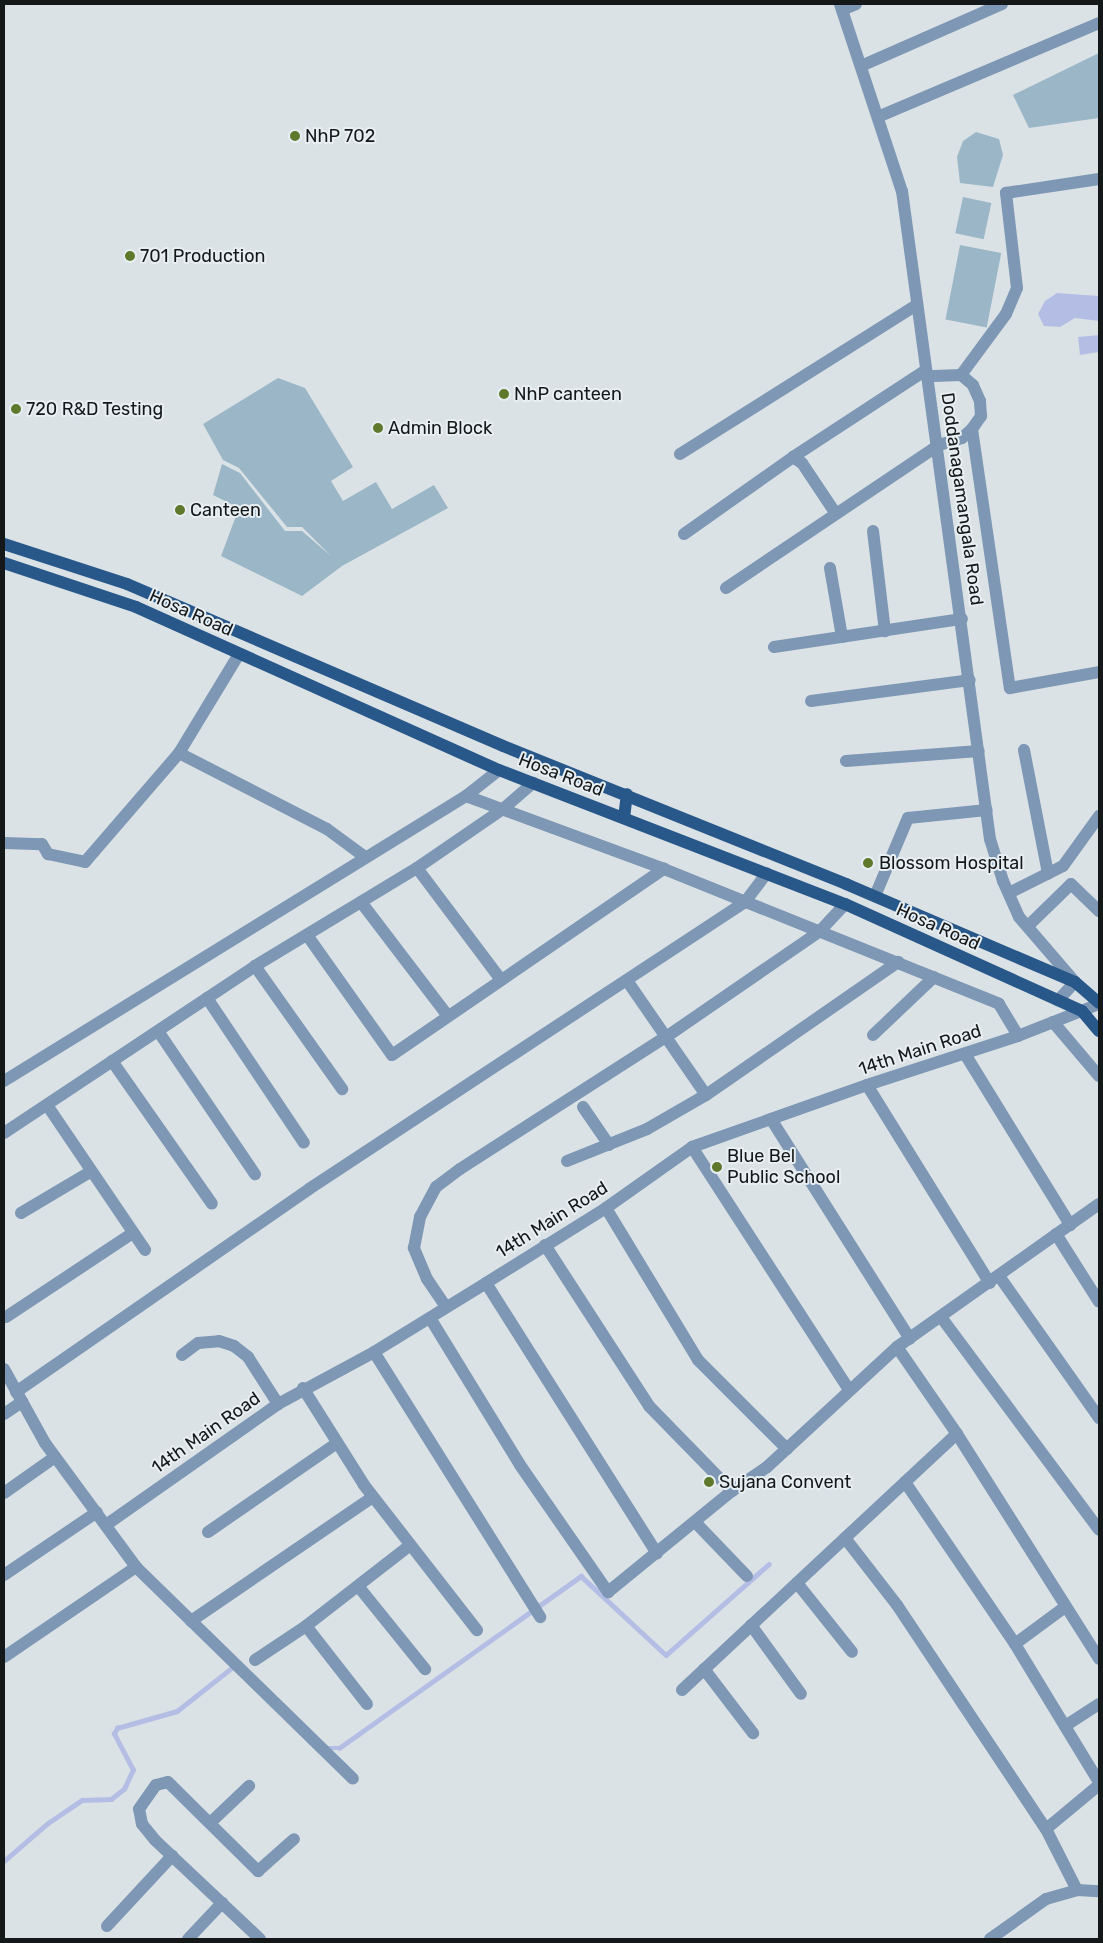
<!DOCTYPE html>
<html>
<head>
<meta charset="utf-8">
<style>
  body { margin:0 }
  #map { position:relative; width:1103px; height:1943px; overflow:hidden; background:#dbe2e6; font-family:Rubik,sans-serif }
  div>[style] { position:absolute }
  .green>* { inset:0; background:#9bb7c7; transform-origin:0 0 }
  .water>* { inset:0; background:#b4bee5 }
  .stream>* { height:4.5px; margin:-2.25px; padding:0 2.25px; transform-origin:2.25px; border-radius:2.25px; background:#b4bee5 }
  .minor>* { height:12px; margin:-6px; padding:0 6px; transform-origin:6px; border-radius:6px; background:#7d97b4 }
  .major>* { height:12px; margin:-6px; padding:0 6px; transform-origin:6px; border-radius:6px; background:#28578a }
  .dots>* { width:14px; height:14px; translate:-50% -50%; box-sizing:border-box; border:2px solid #e8eff3; border-radius:50% }
  span { translate:-50% -50%; white-space:nowrap; text-align:center; line-height:1.15; -webkit-text-stroke:4px #e8eff3; paint-order:stroke }
  .poi-label { font-size:18px; color:#151819 }
  .left { translate:0 -50%; text-align:left }
  .street-label { font-size:18px; color:#151819 }
  .frame { position:absolute; inset:0; border:5px solid #151819; pointer-events:none }
</style>
</head>
<body>
<div id="map">
  <div class="green">
    <div style="clip-path:polygon(1099px 53px,1099px 118px,1029px 128px,1013px 95px)"></div>
    <div style="clip-path:polygon(976px 132px,999px 139px,1003px 155px,993px 187px,960px 183px,957px 157px,963px 141px)"></div>
    <div style="left:963px;top:197px;width:29px;height:37px;rotate:12deg"></div>
    <div style="left:960px;top:245px;width:42px;height:76px;rotate:11deg"></div>
    <div style="clip-path:polygon(278px 378px,305px 388px,353px 467px,331px 481px,343px 501px,376px 482px,392px 509px,434px 485px,448px 508px,342px 566px,302px 596px,221px 556px,239px 508px,213px 495px,222px 464px,240px 473px,285px 531px,302px 531px,331px 556px,302px 527px,287px 527px,239px 468px,223px 460px,203px 424px)"></div>
  </div>
  <div class="water">
    <div style="clip-path:polygon(1057px 293px,1099px 296px,1099px 321px,1075px 318px,1060px 327px,1044px 326px,1038px 314px,1045px 301px)"></div>
    <div style="clip-path:polygon(1099px 335px,1099px 352px,1080px 355px,1078px 337px)"></div>
  </div>
  <div class="stream">
    <div style="left:326px;top:1748px;width:13px"></div>
    <div style="left:339px;top:1748px;width:297px;rotate:-35.4deg"></div>
    <div style="left:581px;top:1576px;width:116px;rotate:42.9deg"></div>
    <div style="left:666px;top:1655px;width:137px;rotate:-41.5deg"></div>
    <div style="left:4px;top:1861px;width:58px;rotate:-40.8deg"></div>
    <div style="left:48px;top:1823px;width:41px;rotate:-34.1deg"></div>
    <div style="left:82px;top:1800px;width:29px;rotate:-2deg"></div>
    <div style="left:111px;top:1799px;width:16px;rotate:-38deg"></div>
    <div style="left:124px;top:1789px;width:21px;rotate:-65deg"></div>
    <div style="left:133px;top:1770px;width:41px;rotate:-117.8deg"></div>
    <div style="left:114px;top:1734px;width:7px;rotate:-63deg"></div>
    <div style="left:117px;top:1728px;width:62px;rotate:-15.8deg"></div>
    <div style="left:177px;top:1711px;width:73px;rotate:-38.3deg"></div>
  </div>
  <div class="minor">
    <div style="left:840px;top:4px;width:197px;rotate:71.7deg"></div>
    <div style="left:902px;top:191px;width:654px;rotate:82.27deg"></div>
    <div style="left:990px;top:839px;width:44px;rotate:72.8deg"></div>
    <div style="left:1003px;top:881px;width:39px;rotate:66deg"></div>
    <div style="left:1019px;top:917px;width:86px;rotate:49.3deg"></div>
    <div style="left:1075px;top:982px;width:25px;rotate:133deg"></div>
    <div style="left:842px;top:10px;width:15px;rotate:-23deg"></div>
    <div style="left:861px;top:66px;width:154px;rotate:-23.7deg"></div>
    <div style="left:880px;top:116px;width:238px;rotate:-23deg"></div>
    <div style="left:961px;top:375px;width:76px;rotate:-53.6deg"></div>
    <div style="left:1006px;top:314px;width:28px;rotate:-67deg"></div>
    <div style="left:1017px;top:288px;width:96px;rotate:-96.6deg"></div>
    <div style="left:1006px;top:193px;width:94px;rotate:-8.6deg"></div>
    <div style="left:972px;top:429px;width:262px;rotate:81.7deg"></div>
    <div style="left:1010px;top:688px;width:90px;rotate:-10.2deg"></div>
    <div style="left:680px;top:454px;width:280px;rotate:-32.2deg"></div>
    <div style="left:793px;top:457px;width:159px;rotate:-33.2deg"></div>
    <div style="left:873px;top:531px;width:101px;rotate:83.2deg"></div>
    <div style="left:684px;top:534px;width:133px;rotate:-35.2deg"></div>
    <div style="left:793px;top:457px;width:11px;rotate:34deg"></div>
    <div style="left:802px;top:463px;width:61px;rotate:56.3deg"></div>
    <div style="left:830px;top:568px;width:70px;rotate:80.1deg"></div>
    <div style="left:726px;top:588px;width:257px;rotate:-33.9deg"></div>
    <div style="left:939px;top:445px;width:24px;rotate:-17deg"></div>
    <div style="left:962px;top:438px;width:13px;rotate:-42deg"></div>
    <div style="left:972px;top:429px;width:16px;rotate:-55deg"></div>
    <div style="left:981px;top:416px;width:15px;rotate:-94deg"></div>
    <div style="left:980px;top:401px;width:17px;rotate:-114deg"></div>
    <div style="left:973px;top:385px;width:16px;rotate:-140deg"></div>
    <div style="left:961px;top:375px;width:34px;rotate:178deg"></div>
    <div style="left:774px;top:647px;width:190px;rotate:-8.5deg"></div>
    <div style="left:811px;top:701px;width:160px;rotate:-7.5deg"></div>
    <div style="left:1024px;top:750px;width:126px;rotate:79deg"></div>
    <div style="left:179px;top:753px;width:116px;rotate:-58.8deg"></div>
    <div style="left:846px;top:761px;width:133px;rotate:-4.3deg"></div>
    <div style="left:466px;top:796px;width:211px;rotate:20.2deg"></div>
    <div style="left:664px;top:869px;width:361px;rotate:21.9deg"></div>
    <div style="left:999px;top:1004px;width:37px;rotate:59deg"></div>
    <div style="left:4px;top:843px;width:38px;rotate:2deg"></div>
    <div style="left:42px;top:844px;width:12px;rotate:59deg"></div>
    <div style="left:48px;top:854px;width:38px;rotate:12deg"></div>
    <div style="left:85px;top:862px;width:144px;rotate:-49.2deg"></div>
    <div style="left:179px;top:753px;width:166px;rotate:27.2deg"></div>
    <div style="left:327px;top:829px;width:47px;rotate:36.4deg"></div>
    <div style="left:417px;top:868px;width:140px;rotate:53.1deg"></div>
    <div style="left:1009px;top:893px;width:60px;rotate:-26.6deg"></div>
    <div style="left:1063px;top:866px;width:62px;rotate:-54.2deg"></div>
    <div style="left:875px;top:896px;width:85px;rotate:-67.1deg"></div>
    <div style="left:908px;top:818px;width:79px;rotate:-5.8deg"></div>
    <div style="left:361px;top:902px;width:143px;rotate:52.7deg"></div>
    <div style="left:1028px;top:926px;width:60px;rotate:-44.3deg"></div>
    <div style="left:1071px;top:884px;width:39px;rotate:44deg"></div>
    <div style="left:307px;top:935px;width:147px;rotate:54.7deg"></div>
    <div style="left:392px;top:1055px;width:330px;rotate:-34.4deg"></div>
    <div style="left:255px;top:966px;width:151px;rotate:54.7deg"></div>
    <div style="left:628px;top:982px;width:137px;rotate:55.4deg"></div>
    <div style="left:207px;top:998px;width:174px;rotate:56.2deg"></div>
    <div style="left:1053px;top:1022px;width:71px;rotate:49.6deg"></div>
    <div style="left:158px;top:1031px;width:173px;rotate:55.9deg"></div>
    <div style="left:873px;top:1035px;width:84px;rotate:-43.6deg"></div>
    <div style="left:965px;top:1054px;width:201px;rotate:58.4deg"></div>
    <div style="left:112px;top:1061px;width:174px;rotate:55deg"></div>
    <div style="left:4px;top:1081px;width:543px;rotate:-31.67deg"></div>
    <div style="left:466px;top:796px;width:42px;rotate:-38.2deg"></div>
    <div style="left:867px;top:1085px;width:233px;rotate:58.2deg"></div>
    <div style="left:47px;top:1105px;width:175px;rotate:55.9deg"></div>
    <div style="left:583px;top:1107px;width:46px;rotate:55.6deg"></div>
    <div style="left:771px;top:1119px;width:260px;rotate:57.7deg"></div>
    <div style="left:4px;top:1133px;width:301px;rotate:-33.6deg"></div>
    <div style="left:255px;top:966px;width:189px;rotate:-31.2deg"></div>
    <div style="left:417px;top:868px;width:104px;rotate:-34.5deg"></div>
    <div style="left:503px;top:809px;width:40px;rotate:-41deg"></div>
    <div style="left:692px;top:1147px;width:289px;rotate:57.1deg"></div>
    <div style="left:567px;top:1161px;width:86px;rotate:-21.8deg"></div>
    <div style="left:647px;top:1129px;width:68px;rotate:-30deg"></div>
    <div style="left:706px;top:1095px;width:234px;rotate:-34.7deg"></div>
    <div style="left:606px;top:1208px;width:178px;rotate:58.8deg"></div>
    <div style="left:698px;top:1360px;width:126px;rotate:45deg"></div>
    <div style="left:21px;top:1213px;width:80px;rotate:-30.7deg"></div>
    <div style="left:1056px;top:1234px;width:80px;rotate:57.7deg"></div>
    <div style="left:545px;top:1245px;width:192px;rotate:57.1deg"></div>
    <div style="left:649px;top:1406px;width:119px;rotate:45.7deg"></div>
    <div style="left:999px;top:1276px;width:174px;rotate:54.8deg"></div>
    <div style="left:486px;top:1283px;width:320px;rotate:57.7deg"></div>
    <div style="left:446px;top:1307px;width:34px;rotate:-124deg"></div>
    <div style="left:427px;top:1279px;width:34px;rotate:-113deg"></div>
    <div style="left:414px;top:1248px;width:32px;rotate:-79deg"></div>
    <div style="left:420px;top:1217px;width:34px;rotate:-62deg"></div>
    <div style="left:436px;top:1187px;width:30px;rotate:-37deg"></div>
    <div style="left:460px;top:1169px;width:245px;rotate:-32.7deg"></div>
    <div style="left:666px;top:1037px;width:187px;rotate:-34.5deg"></div>
    <div style="left:820px;top:931px;width:37px;rotate:-47deg"></div>
    <div style="left:6px;top:1317px;width:152px;rotate:-33.5deg"></div>
    <div style="left:941px;top:1317px;width:265px;rotate:53.4deg"></div>
    <div style="left:430px;top:1318px;width:172px;rotate:58.5deg"></div>
    <div style="left:520px;top:1465px;width:155px;rotate:55.3deg"></div>
    <div style="left:608px;top:1592px;width:160px;rotate:-39.2deg"></div>
    <div style="left:732px;top:1491px;width:42px;rotate:-34.4deg"></div>
    <div style="left:767px;top:1467px;width:177px;rotate:-42.7deg"></div>
    <div style="left:897px;top:1347px;width:247px;rotate:-35.3deg"></div>
    <div style="left:897px;top:1347px;width:106px;rotate:55.4deg"></div>
    <div style="left:957px;top:1434px;width:266px;rotate:57.7deg"></div>
    <div style="left:374px;top:1352px;width:313px;rotate:57.9deg"></div>
    <div style="left:182px;top:1355px;width:20px;rotate:-37deg"></div>
    <div style="left:198px;top:1343px;width:21px;rotate:-5deg"></div>
    <div style="left:219px;top:1341px;width:16px;rotate:18deg"></div>
    <div style="left:234px;top:1346px;width:18px;rotate:38deg"></div>
    <div style="left:248px;top:1357px;width:56px;rotate:57.4deg"></div>
    <div style="left:4px;top:1369px;width:85px;rotate:61deg"></div>
    <div style="left:45px;top:1443px;width:154px;rotate:53.7deg"></div>
    <div style="left:136px;top:1567px;width:303px;rotate:44.3deg"></div>
    <div style="left:303px;top:1388px;width:115px;rotate:57.8deg"></div>
    <div style="left:364px;top:1485px;width:184px;rotate:52.1deg"></div>
    <div style="left:16px;top:1392px;width:356px;rotate:-34.7deg"></div>
    <div style="left:309px;top:1189px;width:522px;rotate:-33.36deg"></div>
    <div style="left:745px;top:902px;width:36px;rotate:-53deg"></div>
    <div style="left:4px;top:1414px;width:22px;rotate:-34deg"></div>
    <div style="left:905px;top:1482px;width:196px;rotate:55.8deg"></div>
    <div style="left:1015px;top:1644px;width:162px;rotate:58.7deg"></div>
    <div style="left:4px;top:1493px;width:62px;rotate:-35.2deg"></div>
    <div style="left:695px;top:1522px;width:75px;rotate:46.1deg"></div>
    <div style="left:106px;top:1525px;width:210px;rotate:-35.1deg"></div>
    <div style="left:278px;top:1404px;width:109px;rotate:-28.4deg"></div>
    <div style="left:374px;top:1352px;width:132px;rotate:-31.6deg"></div>
    <div style="left:486px;top:1283px;width:142px;rotate:-32deg"></div>
    <div style="left:606px;top:1208px;width:105px;rotate:-35.3deg"></div>
    <div style="left:692px;top:1147px;width:186px;rotate:-19.5deg"></div>
    <div style="left:867px;top:1085px;width:159px;rotate:-18deg"></div>
    <div style="left:1018px;top:1036px;width:87px;rotate:-21.6deg"></div>
    <div style="left:208px;top:1532px;width:157px;rotate:-34.6deg"></div>
    <div style="left:845px;top:1538px;width:85px;rotate:52.2deg"></div>
    <div style="left:897px;top:1605px;width:269px;rotate:56.4deg"></div>
    <div style="left:1046px;top:1829px;width:68px;rotate:63.1deg"></div>
    <div style="left:4px;top:1575px;width:112px;rotate:-34.1deg"></div>
    <div style="left:797px;top:1583px;width:88px;rotate:51.4deg"></div>
    <div style="left:358px;top:1586px;width:107px;rotate:51.1deg"></div>
    <div style="left:191px;top:1621px;width:220px;rotate:-34.3deg"></div>
    <div style="left:751px;top:1625px;width:85px;rotate:54.1deg"></div>
    <div style="left:306px;top:1626px;width:99px;rotate:52deg"></div>
    <div style="left:1015px;top:1644px;width:62px;rotate:-36.5deg"></div>
    <div style="left:4px;top:1657px;width:160px;rotate:-34.3deg"></div>
    <div style="left:255px;top:1660px;width:61px;rotate:-33.7deg"></div>
    <div style="left:306px;top:1626px;width:130px;rotate:-37.8deg"></div>
    <div style="left:704px;top:1669px;width:81px;rotate:52.6deg"></div>
    <div style="left:682px;top:1690px;width:376px;rotate:-43deg"></div>
    <div style="left:1065px;top:1726px;width:40px;rotate:-32.9deg"></div>
    <div style="left:210px;top:1823px;width:54px;rotate:-43.5deg"></div>
    <div style="left:1046px;top:1829px;width:69px;rotate:-39.7deg"></div>
    <div style="left:107px;top:1926px;width:96px;rotate:-47.1deg"></div>
    <div style="left:188px;top:1939px;width:50px;rotate:-46.6deg"></div>
    <div style="left:260px;top:1939px;width:144px;rotate:-136.7deg"></div>
    <div style="left:155px;top:1840px;width:21px;rotate:-129deg"></div>
    <div style="left:142px;top:1824px;width:15px;rotate:-101deg"></div>
    <div style="left:139px;top:1809px;width:29px;rotate:-55deg"></div>
    <div style="left:156px;top:1785px;width:12px;rotate:-14deg"></div>
    <div style="left:168px;top:1782px;width:127px;rotate:44.7deg"></div>
    <div style="left:258px;top:1871px;width:48px;rotate:-41.6deg"></div>
    <div style="left:990px;top:1939px;width:69px;rotate:-35.5deg"></div>
    <div style="left:1046px;top:1899px;width:32px;rotate:-16deg"></div>
    <div style="left:1077px;top:1890px;width:22px;rotate:3deg"></div>
  </div>
  <div class="major">
    <div style="left:4px;top:544px;width:129px;rotate:18deg"></div>
    <div style="left:127px;top:584px;width:409px;rotate:23.3deg"></div>
    <div style="left:503px;top:746px;width:370px;rotate:21.9deg"></div>
    <div style="left:846px;top:884px;width:249px;rotate:23.2deg"></div>
    <div style="left:1075px;top:982px;width:32px;rotate:41deg"></div>
    <div style="left:4px;top:563px;width:139px;rotate:18.4deg"></div>
    <div style="left:136px;top:607px;width:398px;rotate:24.2deg"></div>
    <div style="left:499px;top:770px;width:371px;rotate:21.2deg"></div>
    <div style="left:845px;top:904px;width:260px;rotate:24.3deg"></div>
    <div style="left:1082px;top:1011px;width:26px;rotate:50deg"></div>
    <div style="left:624px;top:818px;width:24px;rotate:-83deg"></div>
  </div>
  <div class="dots">
    <div style="left:295px;top:136px;background:#5f792c"></div>
    <div style="left:130px;top:256px;background:#5f792c"></div>
    <div style="left:504px;top:394px;background:#5f792c"></div>
    <div style="left:16px;top:409px;background:#5f792c"></div>
    <div style="left:378px;top:428px;background:#5f792c"></div>
    <div style="left:180px;top:510px;background:#5f792c"></div>
    <div style="left:868px;top:863px;background:#5f792c"></div>
    <div style="left:717px;top:1167px;background:#5f792c"></div>
    <div style="left:709px;top:1482px;background:#5f792c"></div>
  </div>
  <div class="poi-label">
    <span class="left" style="left:305px;top:136px">NhP 702</span>
    <span class="left" style="left:140px;top:256px">701 Production</span>
    <span class="left" style="left:514px;top:394px">NhP canteen</span>
    <span class="left" style="left:26px;top:409px">720 R&amp;D Testing</span>
    <span class="left" style="left:388px;top:428px">Admin Block</span>
    <span class="left" style="left:190px;top:510px">Canteen</span>
    <span class="left" style="left:879px;top:863px">Blossom Hospital</span>
    <span class="left" style="left:727px;top:1167px">Blue Bel<br>Public School</span>
    <span class="left" style="left:719px;top:1482px">Sujana Convent</span>
  </div>
  <div class="street-label">
    <span style="left:962px;top:499px;rotate:82deg">Doddanagamangala Road</span>
    <span style="left:191px;top:613px;rotate:24deg">Hosa Road</span>
    <span style="left:561px;top:775px;rotate:21deg">Hosa Road</span>
    <span style="left:938px;top:927px;rotate:24deg">Hosa Road</span>
    <span style="left:920px;top:1050px;rotate:-18deg">14th Main Road</span>
    <span style="left:552px;top:1220px;rotate:-32deg">14th Main Road</span>
    <span style="left:206px;top:1433px;rotate:-35deg">14th Main Road</span>
  </div>
  <div class="frame"></div>
</div>
</body>
</html>
